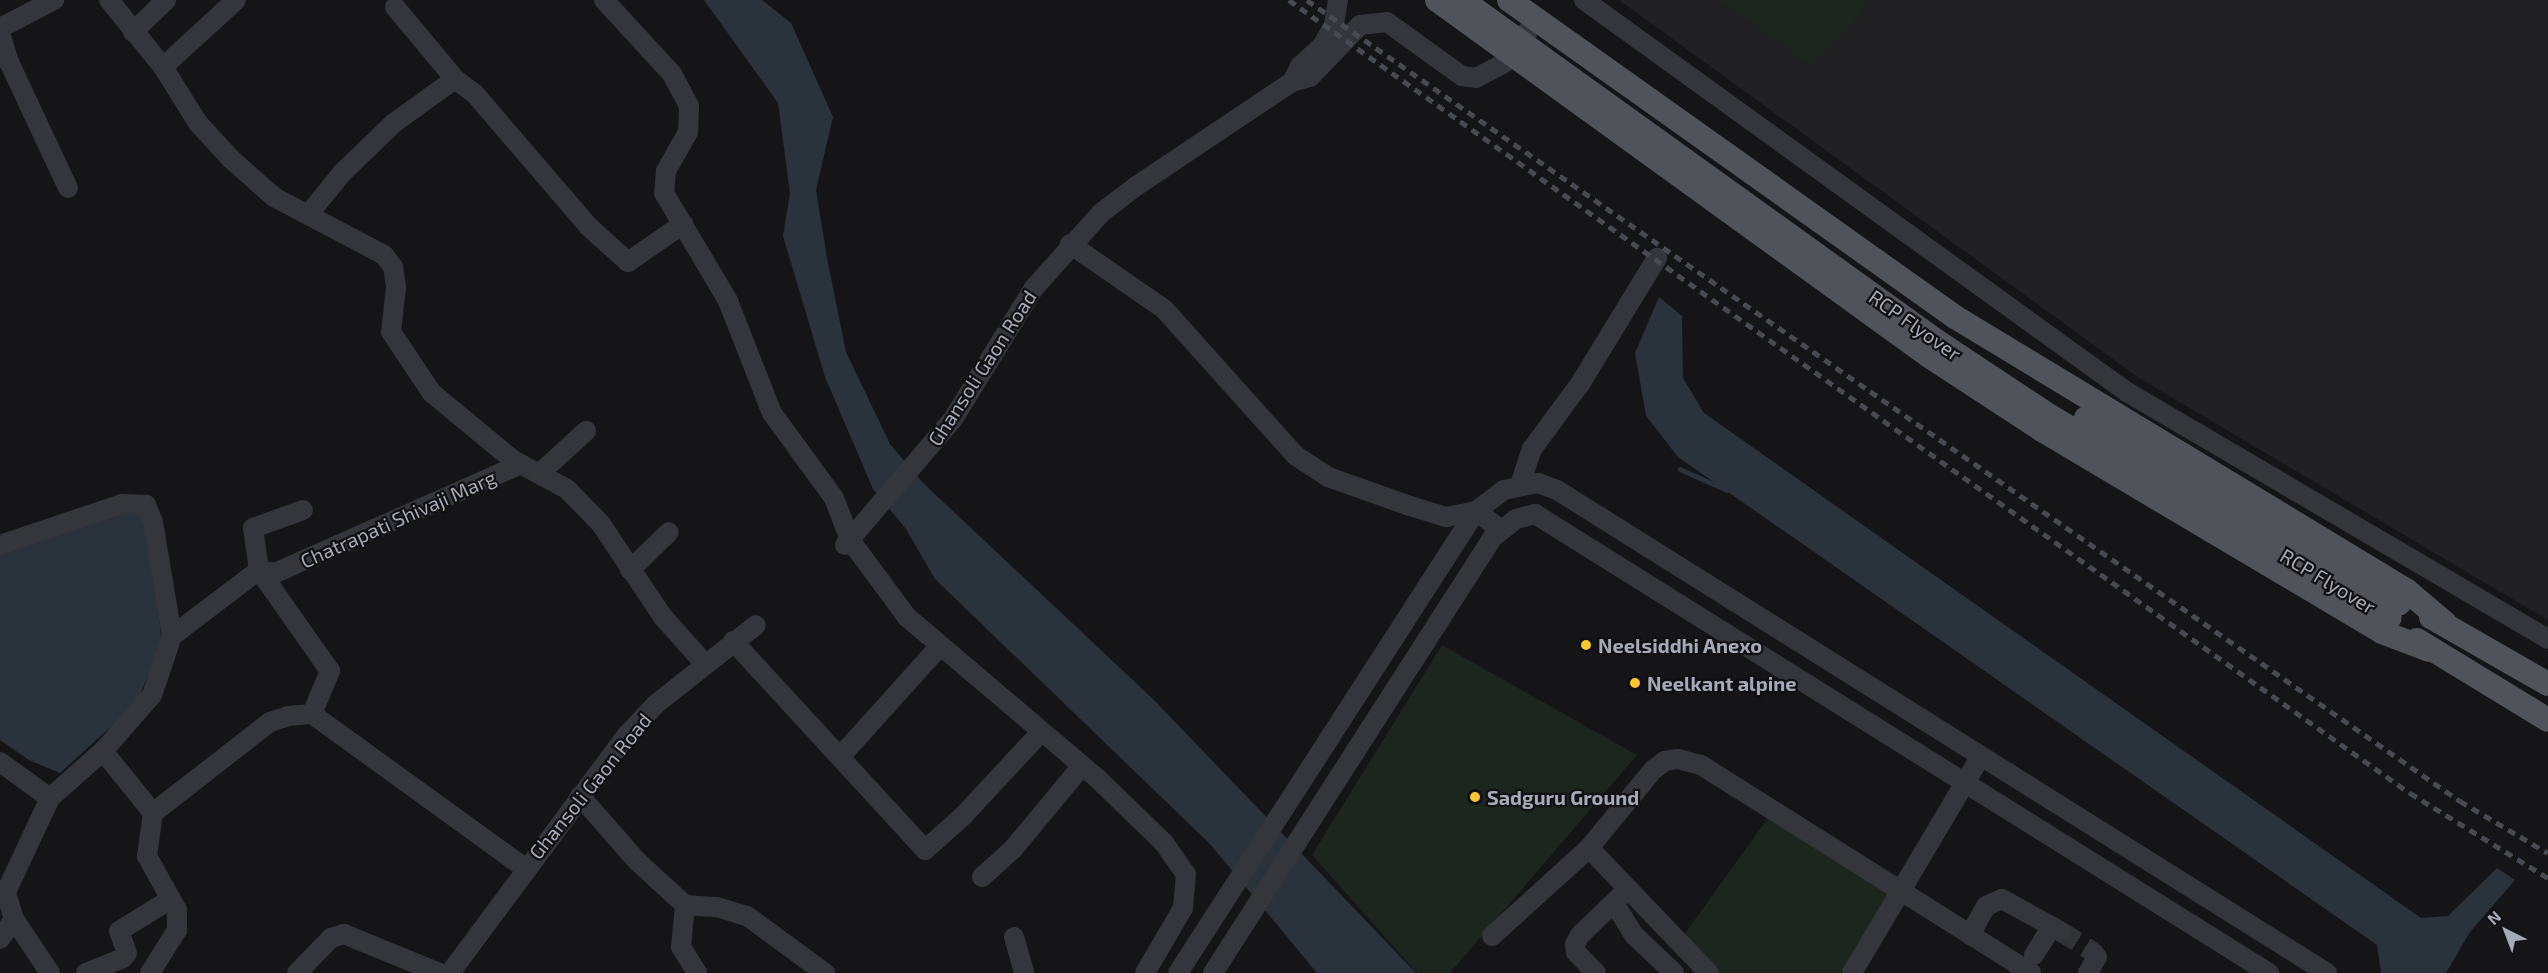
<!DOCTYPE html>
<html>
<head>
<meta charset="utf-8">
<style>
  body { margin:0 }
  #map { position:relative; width:2548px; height:973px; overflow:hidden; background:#151517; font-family:"Exo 2",sans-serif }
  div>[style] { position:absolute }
  .built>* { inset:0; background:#212124 }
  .green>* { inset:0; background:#1c251e }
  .water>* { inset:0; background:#2a323b }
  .stream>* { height:4.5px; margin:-2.25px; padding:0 2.25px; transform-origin:2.25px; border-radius:2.25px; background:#2a323b }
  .minor-tunnel>* { height:20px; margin-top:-10px; transform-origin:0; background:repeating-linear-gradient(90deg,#323337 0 20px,transparent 0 30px) }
  .minor>* { height:20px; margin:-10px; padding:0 10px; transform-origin:10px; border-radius:10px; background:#35363c }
  .major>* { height:24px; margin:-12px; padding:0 12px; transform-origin:12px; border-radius:12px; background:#51535b }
  .rail>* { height:4.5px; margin-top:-2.25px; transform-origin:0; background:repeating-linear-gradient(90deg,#484a51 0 8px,transparent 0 14px) }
  .major-bridge>* { height:24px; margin:-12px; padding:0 12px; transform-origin:12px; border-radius:12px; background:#51535b }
  .dots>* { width:16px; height:16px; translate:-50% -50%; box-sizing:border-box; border:3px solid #101012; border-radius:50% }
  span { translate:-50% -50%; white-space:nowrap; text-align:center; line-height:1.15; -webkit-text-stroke:4.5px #101012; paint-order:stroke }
  .street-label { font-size:20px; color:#a6aab8 }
  .poi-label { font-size:20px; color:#a6aab8; font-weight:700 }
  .left { translate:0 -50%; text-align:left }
  .north { position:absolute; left:2476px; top:901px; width:60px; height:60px; -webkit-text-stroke:4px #101012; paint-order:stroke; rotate:318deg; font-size:16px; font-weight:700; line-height:24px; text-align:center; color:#a6aab8 }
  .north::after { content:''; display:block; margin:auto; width:21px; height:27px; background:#a6aab8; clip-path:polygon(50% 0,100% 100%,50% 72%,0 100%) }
</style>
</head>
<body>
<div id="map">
  <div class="built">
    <div style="clip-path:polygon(1619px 0,2548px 0,2548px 620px,2139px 378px)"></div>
  </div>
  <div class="green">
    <div style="clip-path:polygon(1718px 0,1863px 0,1869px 4px,1811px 66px)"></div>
    <div style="clip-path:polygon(1442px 645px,1637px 755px,1450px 973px,1417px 973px,1312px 855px)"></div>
    <div style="clip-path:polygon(1768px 818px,1892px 894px,1844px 973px,1707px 973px,1678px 943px)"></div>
  </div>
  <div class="water">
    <div style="clip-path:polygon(704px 0,762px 0,791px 23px,833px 117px,816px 190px,827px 258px,846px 352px,890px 444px,922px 482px,1154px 700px,1416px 973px,1317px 973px,1210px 844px,935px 579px,906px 529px,873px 489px,825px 377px,783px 236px,790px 193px,778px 103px)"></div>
    <div style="clip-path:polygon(1659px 297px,1682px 316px,1683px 378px,1704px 413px,2421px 918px,2448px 916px,2497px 868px,2515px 880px,2470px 932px,2446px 973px,2381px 973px,2377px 945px,1678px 457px,1646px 416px,1635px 353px)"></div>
    <div style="clip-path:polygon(132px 508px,148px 518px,162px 644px,136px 704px,60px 773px,29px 760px,0 740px,0 547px)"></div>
  </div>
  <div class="stream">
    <div style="left:1680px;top:469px;width:51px;rotate:24.1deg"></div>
  </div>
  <div class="minor-tunnel">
    <div style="left:2060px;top:931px;width:39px;rotate:32deg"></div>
  </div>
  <div class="minor">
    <div style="left:109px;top:0;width:86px;rotate:51.1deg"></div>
    <div style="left:163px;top:67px;width:66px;rotate:58deg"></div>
    <div style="left:198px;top:123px;width:49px;rotate:47.5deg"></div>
    <div style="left:231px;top:159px;width:57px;rotate:41.5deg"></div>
    <div style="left:274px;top:197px;width:124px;rotate:27.8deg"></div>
    <div style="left:384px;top:255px;width:15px;rotate:53deg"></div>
    <div style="left:393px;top:267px;width:20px;rotate:81deg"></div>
    <div style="left:396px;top:287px;width:45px;rotate:96.3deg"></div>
    <div style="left:391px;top:332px;width:73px;rotate:56.1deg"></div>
    <div style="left:432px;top:393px;width:105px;rotate:39.6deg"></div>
    <div style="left:513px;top:460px;width:61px;rotate:28.2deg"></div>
    <div style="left:567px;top:489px;width:49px;rotate:45.8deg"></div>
    <div style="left:601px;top:524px;width:112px;rotate:56.3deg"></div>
    <div style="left:663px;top:617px;width:63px;rotate:48.2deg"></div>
    <div style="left:604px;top:0;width:100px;rotate:47.4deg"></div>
    <div style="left:672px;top:74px;width:36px;rotate:62deg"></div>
    <div style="left:689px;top:106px;width:26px;rotate:92deg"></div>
    <div style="left:688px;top:132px;width:45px;rotate:119.4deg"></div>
    <div style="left:666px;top:171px;width:22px;rotate:95deg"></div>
    <div style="left:664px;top:193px;width:126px;rotate:59.3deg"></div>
    <div style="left:728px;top:301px;width:120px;rotate:68.6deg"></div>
    <div style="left:772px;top:413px;width:105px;rotate:53.9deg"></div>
    <div style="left:834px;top:498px;width:45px;rotate:69.1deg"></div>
    <div style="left:850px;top:540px;width:96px;rotate:53.5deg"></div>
    <div style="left:907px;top:617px;width:250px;rotate:40.3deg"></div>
    <div style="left:1098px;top:779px;width:92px;rotate:44.1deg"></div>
    <div style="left:1164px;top:843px;width:38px;rotate:55deg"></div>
    <div style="left:1186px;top:874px;width:34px;rotate:95deg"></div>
    <div style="left:1183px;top:908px;width:75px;rotate:120.3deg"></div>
    <div style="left:1584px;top:0;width:670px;rotate:35.83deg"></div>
    <div style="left:2127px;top:392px;width:488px;rotate:30.4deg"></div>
    <div style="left:395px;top:7px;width:94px;rotate:50.2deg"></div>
    <div style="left:0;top:28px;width:61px;rotate:-27.4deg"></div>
    <div style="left:133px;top:32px;width:46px;rotate:-44.1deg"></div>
    <div style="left:0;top:33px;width:30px;rotate:73deg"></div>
    <div style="left:9px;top:62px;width:139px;rotate:64.9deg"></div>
    <div style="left:163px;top:67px;width:99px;rotate:-42.5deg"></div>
    <div style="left:1292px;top:82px;width:18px;rotate:-63deg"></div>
    <div style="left:1300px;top:66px;width:30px;rotate:-42deg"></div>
    <div style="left:1322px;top:46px;width:24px;rotate:-60deg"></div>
    <div style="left:1334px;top:25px;width:25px;rotate:-81deg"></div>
    <div style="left:308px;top:215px;width:54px;rotate:-51deg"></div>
    <div style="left:342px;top:173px;width:72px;rotate:-43.9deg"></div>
    <div style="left:394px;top:123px;width:75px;rotate:-35.8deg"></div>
    <div style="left:455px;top:79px;width:25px;rotate:37deg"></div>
    <div style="left:475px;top:94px;width:174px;rotate:49.4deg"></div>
    <div style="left:588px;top:226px;width:54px;rotate:42deg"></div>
    <div style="left:628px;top:262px;width:67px;rotate:-34.6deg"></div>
    <div style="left:1070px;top:244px;width:114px;rotate:34.7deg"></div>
    <div style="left:1164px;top:309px;width:198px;rotate:48.1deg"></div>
    <div style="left:1296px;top:456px;width:38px;rotate:33deg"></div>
    <div style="left:1328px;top:477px;width:87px;rotate:19.5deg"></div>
    <div style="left:1410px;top:506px;width:38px;rotate:17deg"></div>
    <div style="left:1446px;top:517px;width:31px;rotate:-11deg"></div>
    <div style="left:1476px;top:511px;width:31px;rotate:37deg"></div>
    <div style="left:539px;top:474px;width:64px;rotate:-42.5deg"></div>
    <div style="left:1520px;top:485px;width:38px;rotate:-72deg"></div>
    <div style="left:1532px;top:449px;width:81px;rotate:-53.6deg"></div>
    <div style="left:1580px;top:384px;width:148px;rotate:-58.6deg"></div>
    <div style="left:0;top:545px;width:129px;rotate:-18.6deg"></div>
    <div style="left:122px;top:504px;width:24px;rotate:2deg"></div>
    <div style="left:146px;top:505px;width:18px;rotate:68deg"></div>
    <div style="left:153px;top:522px;width:116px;rotate:80.5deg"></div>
    <div style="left:845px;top:545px;width:166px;rotate:-49.4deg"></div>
    <div style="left:953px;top:419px;width:154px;rotate:-58.3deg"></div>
    <div style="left:1034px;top:288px;width:101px;rotate:-48.2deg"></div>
    <div style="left:1101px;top:213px;width:43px;rotate:-37.4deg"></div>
    <div style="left:1135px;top:187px;width:189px;rotate:-33.8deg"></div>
    <div style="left:1292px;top:82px;width:19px;rotate:-16deg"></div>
    <div style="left:1310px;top:77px;width:72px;rotate:-46.1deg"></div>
    <div style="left:1360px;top:25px;width:27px;rotate:-6deg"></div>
    <div style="left:1387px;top:22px;width:92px;rotate:35.8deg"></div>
    <div style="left:1462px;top:76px;width:14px;rotate:8deg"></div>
    <div style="left:1476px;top:78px;width:32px;rotate:-28deg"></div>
    <div style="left:1504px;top:63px;width:54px;rotate:-53.3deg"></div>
    <div style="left:630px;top:570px;width:54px;rotate:-44.3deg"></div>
    <div style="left:733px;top:641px;width:284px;rotate:47.4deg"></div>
    <div style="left:925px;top:850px;width:51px;rotate:-41.8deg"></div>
    <div style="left:963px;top:816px;width:115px;rotate:-47.1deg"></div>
    <div style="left:312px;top:714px;width:47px;rotate:-67.3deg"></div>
    <div style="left:330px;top:671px;width:123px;rotate:-125.1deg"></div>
    <div style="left:259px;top:570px;width:16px;rotate:11deg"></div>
    <div style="left:275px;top:573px;width:269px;rotate:-23.9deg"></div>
    <div style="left:103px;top:751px;width:80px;rotate:51.1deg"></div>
    <div style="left:840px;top:757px;width:148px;rotate:-48deg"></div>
    <div style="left:0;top:762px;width:62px;rotate:35.8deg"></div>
    <div style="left:580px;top:796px;width:86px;rotate:48.8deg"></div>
    <div style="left:637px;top:861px;width:65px;rotate:42.5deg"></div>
    <div style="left:685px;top:905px;width:42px;rotate:95.4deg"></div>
    <div style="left:681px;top:947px;width:31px;rotate:58deg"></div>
    <div style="left:1589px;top:848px;width:173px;rotate:46.2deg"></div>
    <div style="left:982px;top:877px;width:42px;rotate:-42.1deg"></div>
    <div style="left:1013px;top:849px;width:108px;rotate:-50.3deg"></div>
    <div style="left:1614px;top:903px;width:38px;rotate:58deg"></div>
    <div style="left:1634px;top:935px;width:55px;rotate:43.5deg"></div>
    <div style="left:685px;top:905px;width:32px;rotate:4deg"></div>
    <div style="left:717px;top:907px;width:31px;rotate:17deg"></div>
    <div style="left:747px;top:916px;width:97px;rotate:36.2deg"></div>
    <div style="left:1970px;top:935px;width:33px;rotate:-61deg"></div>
    <div style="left:1986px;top:906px;width:17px;rotate:-24deg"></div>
    <div style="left:2002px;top:899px;width:66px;rotate:28.9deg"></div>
    <div style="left:1492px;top:936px;width:131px;rotate:-42.2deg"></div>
    <div style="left:1589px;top:848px;width:101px;rotate:-50.6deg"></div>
    <div style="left:1653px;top:770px;width:15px;rotate:-37deg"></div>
    <div style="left:1665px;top:761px;width:13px;rotate:-9deg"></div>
    <div style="left:1678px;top:759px;width:24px;rotate:15deg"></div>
    <div style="left:1701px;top:765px;width:390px;rotate:32.2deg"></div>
    <div style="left:1014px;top:937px;width:37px;rotate:74deg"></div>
    <div style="left:0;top:939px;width:24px;rotate:-55deg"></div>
    <div style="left:2034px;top:955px;width:34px;rotate:-58deg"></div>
    <div style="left:50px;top:973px;width:65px;rotate:-123.7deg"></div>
    <div style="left:14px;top:919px;width:28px;rotate:-107deg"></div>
    <div style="left:6px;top:892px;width:104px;rotate:-64.9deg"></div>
    <div style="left:50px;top:798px;width:71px;rotate:-41.6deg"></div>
    <div style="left:103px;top:751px;width:74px;rotate:-48.8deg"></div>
    <div style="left:152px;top:695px;width:62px;rotate:-71.3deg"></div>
    <div style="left:172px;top:636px;width:109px;rotate:-37.2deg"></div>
    <div style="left:259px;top:570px;width:42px;rotate:-98.1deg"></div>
    <div style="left:253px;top:528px;width:53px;rotate:-19.8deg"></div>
    <div style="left:86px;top:973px;width:40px;rotate:-22deg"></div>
    <div style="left:123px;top:958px;width:6px;rotate:-51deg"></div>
    <div style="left:127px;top:953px;width:23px;rotate:-110deg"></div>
    <div style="left:119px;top:931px;width:61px;rotate:-31.6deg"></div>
    <div style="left:150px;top:973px;width:51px;rotate:-57.9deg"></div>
    <div style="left:177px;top:930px;width:20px;rotate:-90deg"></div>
    <div style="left:177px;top:910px;width:62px;rotate:-119.1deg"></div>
    <div style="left:147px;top:856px;width:43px;rotate:-82.1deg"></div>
    <div style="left:153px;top:813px;width:148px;rotate:-37.9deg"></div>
    <div style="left:270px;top:722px;width:19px;rotate:-18deg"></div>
    <div style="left:288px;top:716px;width:24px;rotate:-5deg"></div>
    <div style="left:312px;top:714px;width:263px;rotate:35.9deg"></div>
    <div style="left:297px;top:973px;width:49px;rotate:-45.8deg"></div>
    <div style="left:331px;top:938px;width:14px;rotate:-17deg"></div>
    <div style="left:344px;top:934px;width:103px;rotate:22.3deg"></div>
    <div style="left:450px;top:973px;width:295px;rotate:-53.4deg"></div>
    <div style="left:626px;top:736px;width:44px;rotate:-46.8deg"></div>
    <div style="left:656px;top:704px;width:127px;rotate:-38.3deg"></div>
    <div style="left:1178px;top:973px;width:550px;rotate:-57.18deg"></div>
    <div style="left:1476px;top:511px;width:35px;rotate:-37deg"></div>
    <div style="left:1504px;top:490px;width:35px;rotate:-12deg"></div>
    <div style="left:1538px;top:483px;width:20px;rotate:20deg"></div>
    <div style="left:1557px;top:490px;width:909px;rotate:32.1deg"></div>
    <div style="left:1213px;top:973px;width:518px;rotate:-57.29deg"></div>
    <div style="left:1493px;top:537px;width:29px;rotate:-38deg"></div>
    <div style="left:1516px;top:519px;width:20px;rotate:-15deg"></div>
    <div style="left:1535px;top:514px;width:866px;rotate:32.02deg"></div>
    <div style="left:1596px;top:973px;width:29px;rotate:-134deg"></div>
    <div style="left:1576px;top:952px;width:8px;rotate:-97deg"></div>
    <div style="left:1575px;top:944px;width:10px;rotate:-61deg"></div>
    <div style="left:1580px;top:935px;width:66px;rotate:-43.8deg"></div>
    <div style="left:1852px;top:973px;width:252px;rotate:-59.3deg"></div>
    <div style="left:2088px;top:973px;width:18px;rotate:-61deg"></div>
    <div style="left:2097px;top:957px;width:6px;rotate:-129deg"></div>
  </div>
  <div class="major">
    <div style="left:1437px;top:0;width:607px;rotate:35.89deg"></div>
    <div style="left:1929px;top:356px;width:135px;rotate:33.2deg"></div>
    <div style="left:2042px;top:430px;width:395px;rotate:30.7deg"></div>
    <div style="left:2382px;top:632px;width:50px;rotate:21deg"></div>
    <div style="left:1509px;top:0;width:547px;rotate:35.4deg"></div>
    <div style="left:1955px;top:317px;width:527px;rotate:31.19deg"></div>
    <div style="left:2406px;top:590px;width:51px;rotate:40.2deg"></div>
    <div style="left:2431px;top:617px;width:135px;rotate:29.8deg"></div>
    <div style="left:2417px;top:640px;width:153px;rotate:31.4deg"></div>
  </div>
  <div class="rail">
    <div style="left:1289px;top:0;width:1373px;rotate:35.28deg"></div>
    <div style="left:2410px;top:793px;width:162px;rotate:31.6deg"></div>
    <div style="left:1307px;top:0;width:1404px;rotate:34.79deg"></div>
    <div style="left:2460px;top:801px;width:102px;rotate:30.6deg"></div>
  </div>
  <div class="major-bridge">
    <div style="left:1462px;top:0;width:586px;rotate:35.7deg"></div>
    <div style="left:1938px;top:342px;width:134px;rotate:33.5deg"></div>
    <div style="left:2050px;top:416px;width:395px;rotate:30.7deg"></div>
    <div style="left:2086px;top:418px;width:364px;rotate:30.6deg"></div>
  </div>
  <div class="dots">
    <div style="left:1586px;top:645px;background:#fbc629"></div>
    <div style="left:1635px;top:683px;background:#fbc629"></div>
    <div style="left:1475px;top:797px;background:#fbc629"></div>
  </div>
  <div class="street-label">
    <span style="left:1915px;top:325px;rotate:35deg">RCP Flyover</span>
    <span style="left:982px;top:368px;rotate:-57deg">Ghansoli Gaon Road</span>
    <span style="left:398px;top:519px;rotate:-24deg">Chatrapati Shivaji Marg</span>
    <span style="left:2328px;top:581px;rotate:31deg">RCP Flyover</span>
    <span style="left:590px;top:786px;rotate:-51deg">Ghansoli Gaon Road</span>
  </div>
  <div class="poi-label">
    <span class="left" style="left:1598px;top:645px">Neelsiddhi Anexo</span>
    <span class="left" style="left:1647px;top:683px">Neelkant alpine</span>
    <span class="left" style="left:1487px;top:797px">Sadguru Ground</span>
  </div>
  <div class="north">N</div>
</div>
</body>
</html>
